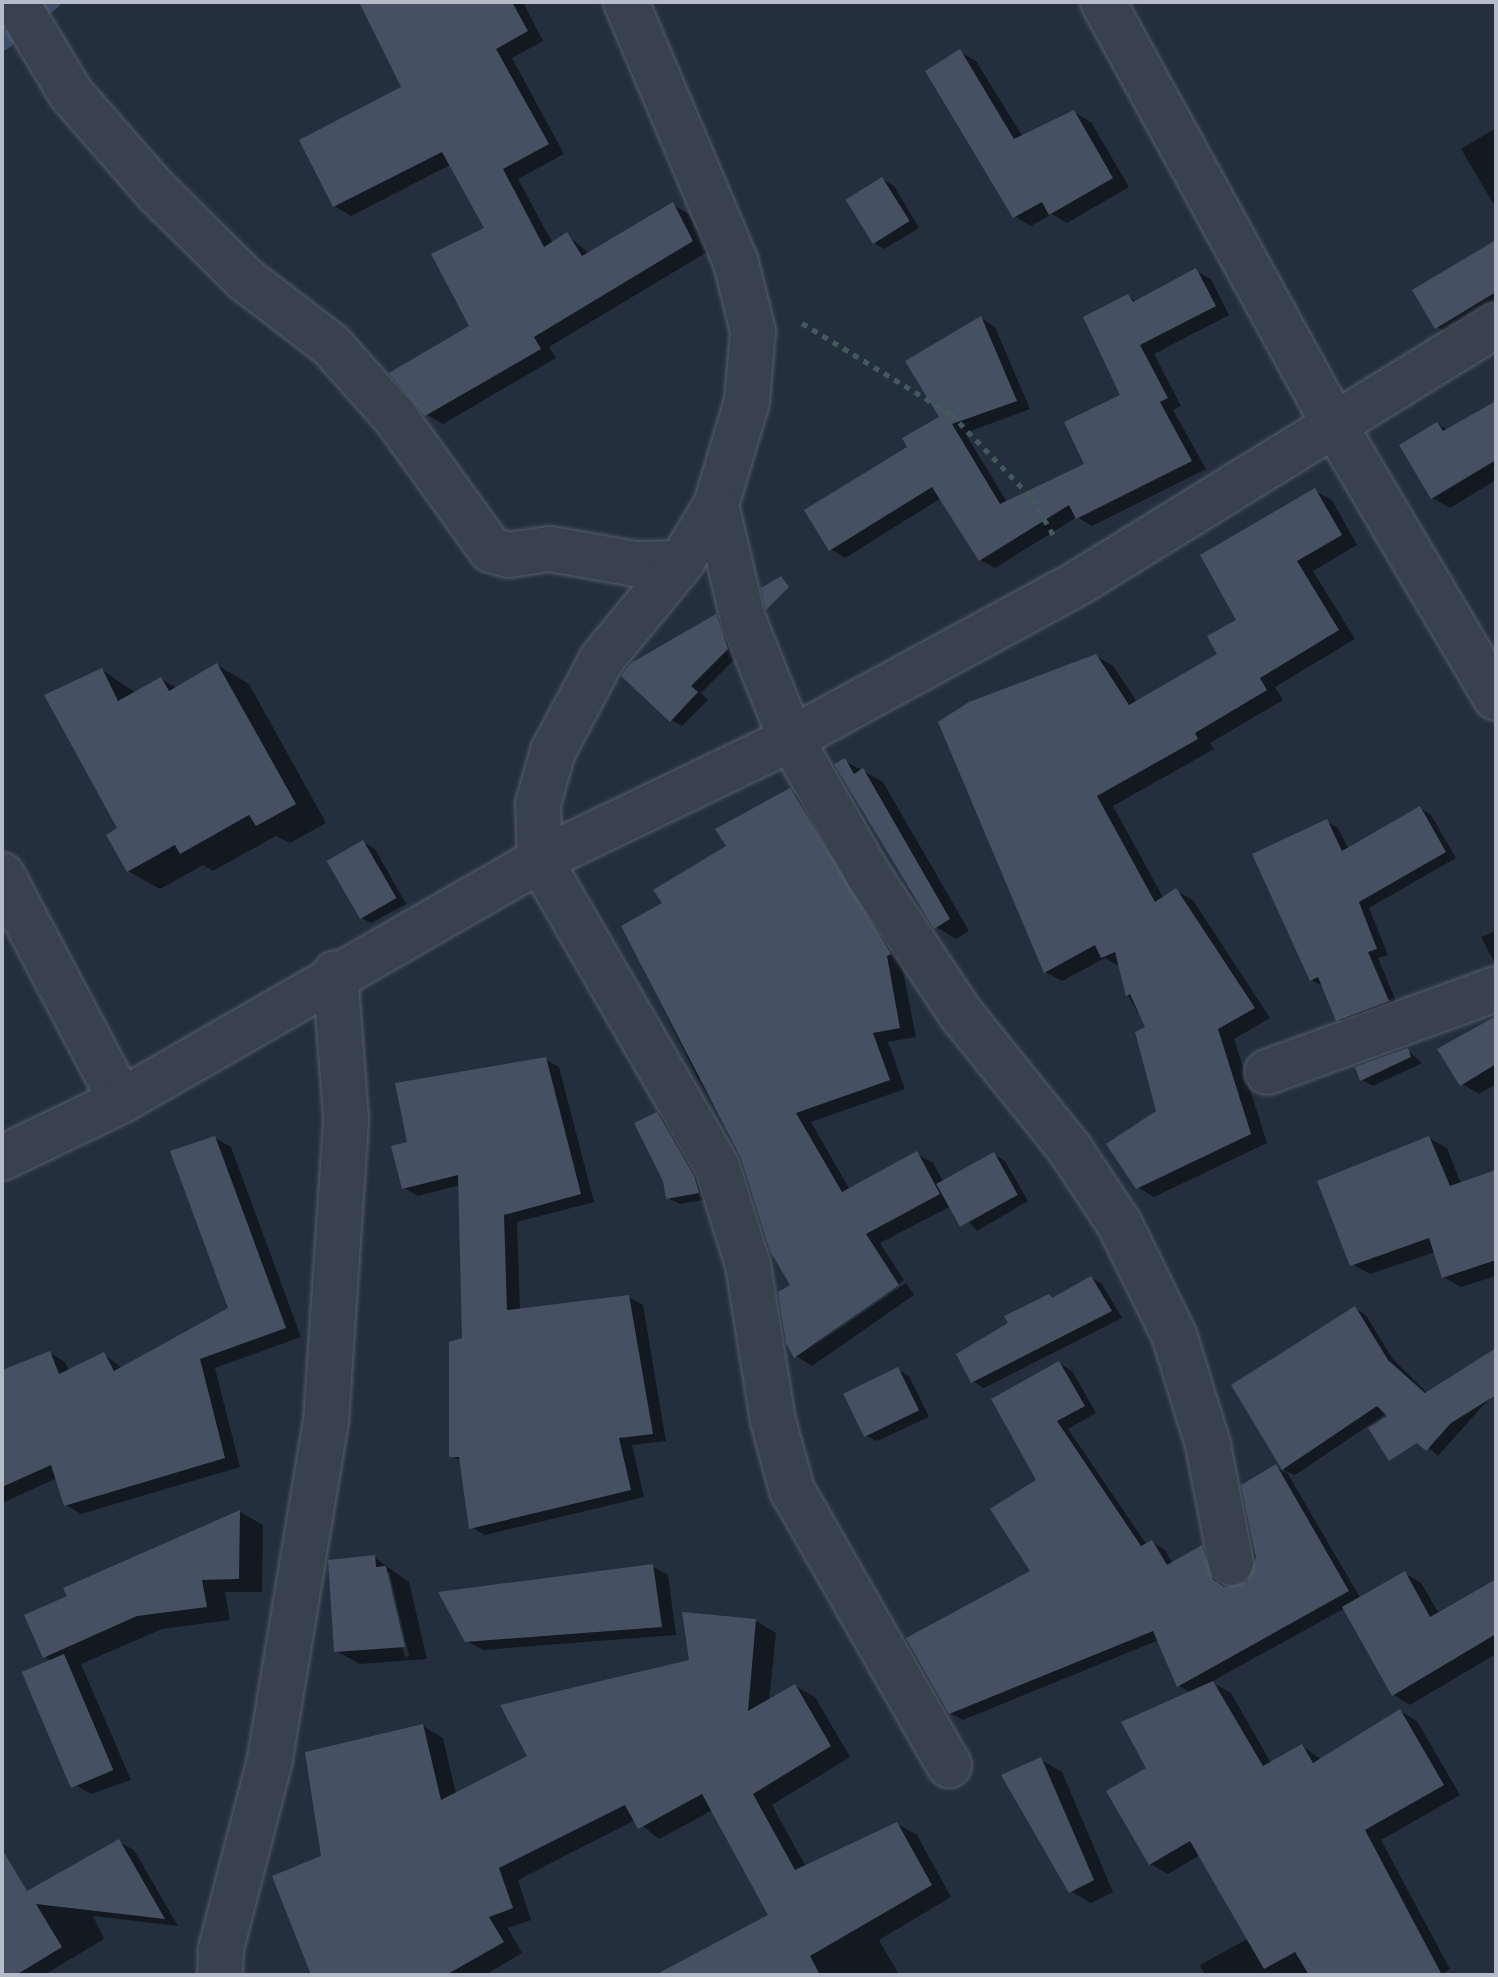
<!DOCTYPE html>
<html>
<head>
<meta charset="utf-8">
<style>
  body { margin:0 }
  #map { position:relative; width:1498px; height:1977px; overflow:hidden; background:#242f3e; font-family:Rubik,sans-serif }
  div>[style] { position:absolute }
  .shadow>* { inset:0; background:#0007 }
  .stream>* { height:16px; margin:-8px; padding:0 8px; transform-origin:8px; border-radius:8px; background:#394c67 }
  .building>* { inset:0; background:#455162; transform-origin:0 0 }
  .path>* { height:5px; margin-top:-2.5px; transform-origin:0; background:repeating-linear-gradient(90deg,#44595c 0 6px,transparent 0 12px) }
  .roads { filter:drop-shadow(0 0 2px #565f6c) drop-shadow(0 0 2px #565f6c) }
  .minor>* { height:44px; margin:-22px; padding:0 22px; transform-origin:22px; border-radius:22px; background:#38414e }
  span { translate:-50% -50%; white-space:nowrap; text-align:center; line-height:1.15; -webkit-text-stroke:7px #1d2633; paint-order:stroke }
  .frame { position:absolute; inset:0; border:4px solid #b4bcc9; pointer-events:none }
</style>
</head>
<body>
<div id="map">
  <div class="shadow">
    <div style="clip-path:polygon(361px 2px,523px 2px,543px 41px,512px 58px,564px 154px,518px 179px,553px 244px,567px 235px,590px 254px,673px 205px,689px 214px,709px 251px,549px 347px,556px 358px,443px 424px,426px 414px,472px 327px,487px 229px,452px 164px,351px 216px,334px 206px,404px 88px)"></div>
    <div style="clip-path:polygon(960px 52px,976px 61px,1023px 137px,1074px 112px,1091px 122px,1129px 187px,1067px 223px,1052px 214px,1031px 226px,1014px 216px)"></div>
    <div style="clip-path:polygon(1496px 128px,1496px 208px,1461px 149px)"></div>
    <div style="clip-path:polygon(882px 179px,894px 186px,919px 228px,884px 249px,873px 242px)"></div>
    <div style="clip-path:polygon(1496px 242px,1496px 316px,1457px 339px,1437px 327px)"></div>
    <div style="clip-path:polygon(1196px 271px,1211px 279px,1229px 315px,1154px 354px,1181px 406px,1173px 410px,1206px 469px,1092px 526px,1077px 517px,995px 568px,980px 560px,941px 498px,845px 558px,830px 549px,910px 448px,942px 417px,981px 318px,995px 327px,1030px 409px,965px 433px,1007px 502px,1086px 465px,1123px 396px,1128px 296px,1137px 302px)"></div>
    <div style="clip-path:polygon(1496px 404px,1496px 480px,1450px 508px,1432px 498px,1437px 424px,1448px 430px)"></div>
    <div style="clip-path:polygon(1315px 491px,1332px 500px,1357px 545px,1313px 571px,1355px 639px,1275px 687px,1283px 700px,1210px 743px,1214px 749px,1113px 806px,1164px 899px,1176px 891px,1193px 900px,1270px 1018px,1234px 1039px,1267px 1143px,1154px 1197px,1137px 1187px,1158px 1112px,1147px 1028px,1128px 995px,1120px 967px,1105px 958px,1062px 981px,1045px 972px,1096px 656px,1113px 666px,1137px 702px,1220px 654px)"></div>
    <div style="clip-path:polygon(716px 616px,727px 623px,738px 656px,701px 693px,708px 700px,682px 726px,671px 720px)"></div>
    <div style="clip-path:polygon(217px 665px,249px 684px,326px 823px,290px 843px,276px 836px,213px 871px,203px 865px,160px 889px,128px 871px,102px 670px,136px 693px,161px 679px,177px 688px)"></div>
    <div style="clip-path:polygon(845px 761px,883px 782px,969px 931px,956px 939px,936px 927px)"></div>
    <div style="clip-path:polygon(790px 791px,807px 800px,902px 966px,916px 1037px,888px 1042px,905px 1089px,811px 1122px,850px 1190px,917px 1154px,933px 1163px,944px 1183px,994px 1154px,1005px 1161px,1028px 1201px,977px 1231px,953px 1205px,880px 1243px,904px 1280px,801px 1355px,906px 1283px,914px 1295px,812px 1366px,796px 1356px,793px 1286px,741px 1153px,696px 1075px,623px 927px,664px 904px)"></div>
    <div style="clip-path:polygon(1420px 808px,1431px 815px,1456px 858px,1369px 908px,1388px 955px,1378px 958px,1399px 1008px,1349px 1026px,1337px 1019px,1324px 987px,1312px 980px,1327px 822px,1338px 828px,1349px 850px)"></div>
    <div style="clip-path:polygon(363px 842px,375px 849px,406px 904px,371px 923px,360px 917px)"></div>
    <div style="clip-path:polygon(1496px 931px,1496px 965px,1481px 937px)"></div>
    <div style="clip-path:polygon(1496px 1019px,1496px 1084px,1479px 1094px,1462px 1084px)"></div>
    <div style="clip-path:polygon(1407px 1050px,1422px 1063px,1373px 1086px,1362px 1080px)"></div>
    <div style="clip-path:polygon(545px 1059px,559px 1067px,594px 1202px,517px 1222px,520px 1310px,629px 1297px,643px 1305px,666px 1441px,632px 1445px,644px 1497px,485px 1535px,471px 1527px,462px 1462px,451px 1455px,464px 1339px,460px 1185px,418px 1196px,404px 1188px,409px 1143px)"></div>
    <div style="clip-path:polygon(657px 1114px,668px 1120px,709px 1199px,680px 1204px,668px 1198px)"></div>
    <div style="clip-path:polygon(215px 1138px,231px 1147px,301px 1337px,215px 1368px,240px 1467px,81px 1514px,66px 1505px,57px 1478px,2px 1503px,2px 1372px,50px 1353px,65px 1362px,69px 1371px,104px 1354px,122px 1368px,230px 1309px)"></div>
    <div style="clip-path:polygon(1429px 1138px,1447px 1148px,1461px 1184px,1496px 1177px,1496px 1276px,1461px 1287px,1443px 1277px,1435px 1252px,1370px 1274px,1352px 1264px)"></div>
    <div style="clip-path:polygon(1091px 1278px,1102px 1284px,1122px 1318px,984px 1388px,972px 1381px,1049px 1302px)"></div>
    <div style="clip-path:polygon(1355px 1308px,1366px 1315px,1392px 1358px,1428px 1394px,1496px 1351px,1496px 1391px,1438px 1456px,1387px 1413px,1295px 1475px,1286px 1471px,1361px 1599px,1405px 1573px,1421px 1583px,1438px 1612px,1496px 1579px,1496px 1654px,1410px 1705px,1394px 1695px,1345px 1608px,1211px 1682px,1231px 1693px,1271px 1763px,1302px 1746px,1322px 1760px,1400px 1711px,1417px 1721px,1460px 1795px,1381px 1840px,1450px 1969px,1440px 1975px,1205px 1975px,1200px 1965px,1249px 1938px,1200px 1855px,1168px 1874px,1150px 1864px,1148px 1769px,1191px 1693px,1179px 1686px,1159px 1640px,963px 1720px,950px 1713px,1033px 1572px,1039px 1480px,1059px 1363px,1072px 1371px,1096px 1413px,1068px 1429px,1147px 1545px,1152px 1542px,1165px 1550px,1173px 1564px,1202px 1548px,1215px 1555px,1224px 1589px,1248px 1584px,1257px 1571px,1244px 1486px,1276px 1467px,1286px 1473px,1233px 1385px)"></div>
    <div style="clip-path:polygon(898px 1370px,909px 1376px,929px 1417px,877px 1441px,865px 1435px)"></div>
    <div style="clip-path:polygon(240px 1512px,263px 1525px,262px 1592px,225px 1592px,230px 1620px,162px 1629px,81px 1664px,131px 1780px,91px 1794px,72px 1783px,52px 1661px,45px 1657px)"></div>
    <div style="clip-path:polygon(evenodd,374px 1557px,409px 1582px,427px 1659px,360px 1664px,336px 1651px,374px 1557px,385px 1572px,389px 1572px,409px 1656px,405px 1657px,385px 1572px)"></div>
    <div style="clip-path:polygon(652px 1566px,668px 1575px,676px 1635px,483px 1650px,467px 1641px)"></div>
    <div style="clip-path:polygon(756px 1621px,776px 1633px,769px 1701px,795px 1686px,815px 1697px,850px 1757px,772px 1805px,806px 1867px,897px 1824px,917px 1835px,951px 1897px,879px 1940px,899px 1975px,672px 1975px,771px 1916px,713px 1810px,659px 1839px,635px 1820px,518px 1880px,531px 1920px,508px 1928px,522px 1953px,485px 1975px,314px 1975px,323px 1857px,423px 1726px,443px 1738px,456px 1794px,530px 1757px)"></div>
    <div style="clip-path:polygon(1041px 1760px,1062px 1772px,1113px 1892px,1091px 1903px,1070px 1891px)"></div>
    <div style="clip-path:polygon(119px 1842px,134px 1850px,178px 1926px,93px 1916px,104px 1939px,44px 1975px,2px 1975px,2px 1868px,14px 1901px)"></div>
  </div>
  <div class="stream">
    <div style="left:2px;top:43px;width:65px;rotate:-39.4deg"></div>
  </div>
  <div class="building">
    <div style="clip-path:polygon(359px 2px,512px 2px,528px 31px,496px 49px,549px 144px,503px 169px,544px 247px,567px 232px,582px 256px,673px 202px,693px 241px,534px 337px,541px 349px,425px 416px,389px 373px,469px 326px,431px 254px,484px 228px,442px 152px,333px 207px,299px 140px,401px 87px)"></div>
    <div style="clip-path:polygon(960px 49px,1014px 139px,1074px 110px,1113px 178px,1049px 215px,1042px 202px,1013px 218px,925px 71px)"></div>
    <div style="left:882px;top:177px;width:52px;height:43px;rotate:58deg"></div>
    <div style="clip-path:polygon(1496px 240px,1496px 292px,1435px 329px,1412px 290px)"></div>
    <div style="clip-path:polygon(1196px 268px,1216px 306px,1140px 345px,1168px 398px,1160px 402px,1192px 461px,1076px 519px,1069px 505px,979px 561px,932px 487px,829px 551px,804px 510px,907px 447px,902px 438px,939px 417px,905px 361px,981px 316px,1017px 401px,952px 424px,1000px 504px,1084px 464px,1064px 422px,1120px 395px,1083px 317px,1128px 294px,1133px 302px)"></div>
    <div style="clip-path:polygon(1496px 401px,1496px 460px,1431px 499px,1399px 445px,1437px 422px,1443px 431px)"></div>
    <div style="clip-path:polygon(1315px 488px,1342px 535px,1297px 561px,1339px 630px,1260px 678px,1267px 690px,1195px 733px,1198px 739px,1097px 796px,1155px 902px,1176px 888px,1255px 1008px,1218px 1029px,1251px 1134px,1136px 1189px,1106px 1144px,1156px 1111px,1135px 1032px,1145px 1027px,1130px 994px,1126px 996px,1115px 952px,1101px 958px,1095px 945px,1044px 973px,938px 722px,969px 702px,1096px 654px,1129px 705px,1217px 654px,1207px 636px,1236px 620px,1200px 555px)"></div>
    <div style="clip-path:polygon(781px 576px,789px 587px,766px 610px,761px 588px)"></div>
    <div style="clip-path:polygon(716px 614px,728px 649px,691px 686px,698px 692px,670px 722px,621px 676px,631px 663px)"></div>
    <div style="clip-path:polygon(217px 663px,296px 804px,256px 826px,249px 815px,180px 854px,175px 845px,127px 872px,106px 835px,117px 828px,44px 695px,102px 668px,118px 701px,161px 677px,169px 691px)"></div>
    <div style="clip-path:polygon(845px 758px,854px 774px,863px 768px,950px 919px,934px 929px,834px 764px)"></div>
    <div style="clip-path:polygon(790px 788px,891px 954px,887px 956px,900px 1028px,873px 1033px,890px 1080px,796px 1113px,842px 1192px,917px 1151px,940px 1194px,866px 1234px,899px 1285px,794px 1358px,786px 1343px,778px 1292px,790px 1285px,770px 1251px,741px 1158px,621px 926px,662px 903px,653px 890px,726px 846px,715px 829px)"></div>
    <div style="clip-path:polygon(1420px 806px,1446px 852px,1359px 902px,1377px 949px,1368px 952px,1389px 1001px,1336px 1021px,1318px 977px,1310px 981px,1252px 854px,1327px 819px,1342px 851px)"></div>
    <div style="left:363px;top:840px;width:67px;height:42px;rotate:60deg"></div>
    <div style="clip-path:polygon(1496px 1016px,1496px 1064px,1460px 1086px,1437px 1049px)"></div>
    <div style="clip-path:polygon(1408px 1048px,1411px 1057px,1360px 1081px,1355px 1067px)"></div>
    <div style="clip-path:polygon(546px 1057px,581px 1194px,504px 1215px,507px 1310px,629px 1295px,653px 1434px,619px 1438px,631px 1490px,469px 1529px,459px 1457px,449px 1457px,449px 1342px,462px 1338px,458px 1175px,402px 1189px,391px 1146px,407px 1142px,395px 1083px)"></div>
    <div style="clip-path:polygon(657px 1112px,694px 1176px,699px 1193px,666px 1199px,663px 1181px,634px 1123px)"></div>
    <div style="clip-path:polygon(215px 1136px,286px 1328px,200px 1359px,225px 1458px,64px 1506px,51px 1465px,2px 1487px,2px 1370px,50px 1351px,59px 1374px,104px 1352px,114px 1371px,228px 1308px,170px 1151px)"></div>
    <div style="clip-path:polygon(1429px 1136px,1450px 1186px,1496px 1170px,1496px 1260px,1442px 1278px,1429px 1238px,1350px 1266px,1317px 1181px)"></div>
    <div style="left:994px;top:1152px;width:49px;height:66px;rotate:61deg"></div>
    <div style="clip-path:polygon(1091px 1276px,1112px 1311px,971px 1383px,956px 1354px,1008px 1323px,1004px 1316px,1049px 1294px,1052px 1298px)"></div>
    <div style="clip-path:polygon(1355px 1306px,1388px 1360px,1425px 1393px,1496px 1348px,1496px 1395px,1451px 1423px,1426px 1451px,1417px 1443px,1389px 1461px,1368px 1428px,1387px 1416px,1377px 1406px,1282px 1470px,1231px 1385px)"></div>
    <div style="clip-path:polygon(1059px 1361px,1085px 1406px,1057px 1421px,1141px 1546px,1152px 1540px,1167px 1565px,1202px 1545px,1213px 1580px,1224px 1587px,1247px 1582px,1256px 1558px,1241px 1485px,1276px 1464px,1349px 1591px,1177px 1687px,1153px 1631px,949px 1714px,906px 1638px,1030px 1571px,990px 1509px,1036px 1480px,991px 1399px)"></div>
    <div style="left:898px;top:1367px;width:48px;height:61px;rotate:64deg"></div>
    <div style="clip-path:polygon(240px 1510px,239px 1579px,202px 1580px,207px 1607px,137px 1616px,43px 1658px,24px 1615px,67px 1596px,63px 1588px)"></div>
    <div style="clip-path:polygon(375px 1555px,376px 1567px,386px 1566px,405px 1647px,334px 1652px,328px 1560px)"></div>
    <div style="clip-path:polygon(653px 1564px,662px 1627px,465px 1642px,438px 1592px)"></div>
    <div style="clip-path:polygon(1405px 1571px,1430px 1617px,1496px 1579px,1496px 1634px,1392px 1696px,1342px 1607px)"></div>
    <div style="clip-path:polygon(682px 1612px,756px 1619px,748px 1711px,795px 1684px,831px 1746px,753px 1794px,795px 1870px,897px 1822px,932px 1885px,810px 1956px,820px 1975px,655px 1975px,768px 1915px,702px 1794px,638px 1829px,625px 1805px,499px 1868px,513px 1908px,489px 1917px,504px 1942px,446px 1975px,311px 1975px,272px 1876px,321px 1856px,305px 1752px,423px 1724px,441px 1800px,527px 1756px,500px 1705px,689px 1660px)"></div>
    <div style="left:64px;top:1654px;width:126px;height:46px;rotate:67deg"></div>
    <div style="clip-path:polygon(1213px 1681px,1263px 1766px,1302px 1744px,1313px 1763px,1400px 1709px,1444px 1785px,1365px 1830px,1442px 1975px,1309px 1975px,1295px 1952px,1264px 1969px,1190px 1841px,1149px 1865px,1106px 1791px,1146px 1768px,1121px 1722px)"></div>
    <div style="clip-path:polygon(1041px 1757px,1094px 1880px,1069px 1893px,1001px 1775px)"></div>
    <div style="clip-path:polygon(119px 1839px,165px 1919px,36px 1904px,62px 1947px,16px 1975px,2px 1975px,2px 1849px,27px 1891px)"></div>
  </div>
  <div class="path">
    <div style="left:802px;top:323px;width:175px;rotate:31.4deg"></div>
    <div style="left:951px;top:414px;width:117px;rotate:46deg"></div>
    <div style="left:1032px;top:498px;width:46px;rotate:60.1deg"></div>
  </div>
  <div class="roads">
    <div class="minor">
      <div style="left:16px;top:2px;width:107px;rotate:59.1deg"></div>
      <div style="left:71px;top:94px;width:129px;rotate:48.8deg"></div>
      <div style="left:156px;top:191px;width:127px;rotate:44.7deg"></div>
      <div style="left:246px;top:280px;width:107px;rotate:37.4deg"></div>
      <div style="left:331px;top:345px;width:96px;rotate:48.4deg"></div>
      <div style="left:395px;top:417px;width:164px;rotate:54.2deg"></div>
      <div style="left:491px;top:550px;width:18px;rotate:16deg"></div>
      <div style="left:508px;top:555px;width:42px;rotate:-8.1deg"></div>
      <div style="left:550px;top:549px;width:87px;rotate:9.9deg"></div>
      <div style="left:636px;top:564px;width:45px;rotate:-1.3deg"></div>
      <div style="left:626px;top:2px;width:283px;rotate:67.1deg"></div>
      <div style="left:736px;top:263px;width:70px;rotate:76deg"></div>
      <div style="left:753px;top:331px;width:70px;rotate:94.9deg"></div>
      <div style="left:747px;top:401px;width:109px;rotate:106.6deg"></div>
      <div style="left:716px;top:505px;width:68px;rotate:121.1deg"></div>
      <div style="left:681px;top:563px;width:124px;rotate:129.5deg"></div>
      <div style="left:602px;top:659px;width:104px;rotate:118deg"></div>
      <div style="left:553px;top:751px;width:55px;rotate:105.8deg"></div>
      <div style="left:538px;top:804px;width:56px;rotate:88deg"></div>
      <div style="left:540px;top:860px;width:354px;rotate:60deg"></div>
      <div style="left:717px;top:1166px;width:104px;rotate:72.6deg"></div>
      <div style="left:748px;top:1265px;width:158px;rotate:80.9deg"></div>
      <div style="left:773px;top:1421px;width:72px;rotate:74.6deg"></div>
      <div style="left:792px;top:1490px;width:317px;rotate:60.3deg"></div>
      <div style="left:1103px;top:2px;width:483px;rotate:61.3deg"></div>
      <div style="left:1335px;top:426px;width:316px;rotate:59.4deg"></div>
      <div style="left:716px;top:505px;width:117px;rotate:76.7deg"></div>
      <div style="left:743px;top:619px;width:129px;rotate:68.2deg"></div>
      <div style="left:791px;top:739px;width:158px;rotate:60.3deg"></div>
      <div style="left:869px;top:876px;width:166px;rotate:56.3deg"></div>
      <div style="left:961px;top:1014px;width:172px;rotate:51.1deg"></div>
      <div style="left:1069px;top:1148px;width:92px;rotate:56.5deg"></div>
      <div style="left:1120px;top:1225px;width:123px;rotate:63.9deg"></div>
      <div style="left:1174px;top:1335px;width:115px;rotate:72.8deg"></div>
      <div style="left:1208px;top:1445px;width:120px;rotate:79deg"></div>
      <div style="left:2px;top:875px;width:255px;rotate:62.2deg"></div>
      <div style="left:1267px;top:1072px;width:244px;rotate:-19.9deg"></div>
      <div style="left:2px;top:1158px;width:132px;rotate:-25.6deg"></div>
      <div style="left:121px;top:1101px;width:483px;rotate:-29.9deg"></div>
      <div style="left:540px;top:860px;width:279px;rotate:-25.7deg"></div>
      <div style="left:791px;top:739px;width:329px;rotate:-28.5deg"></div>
      <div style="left:1080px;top:582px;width:489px;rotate:-31.7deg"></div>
      <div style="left:220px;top:1975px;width:26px;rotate:-88deg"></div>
      <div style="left:221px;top:1949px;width:196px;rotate:-75.5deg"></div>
      <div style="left:270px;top:1759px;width:342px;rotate:-80.6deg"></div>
      <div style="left:326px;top:1422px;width:305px;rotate:-86.2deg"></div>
      <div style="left:346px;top:1118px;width:145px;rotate:-94.3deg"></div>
    </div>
  </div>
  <div class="frame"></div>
</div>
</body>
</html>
